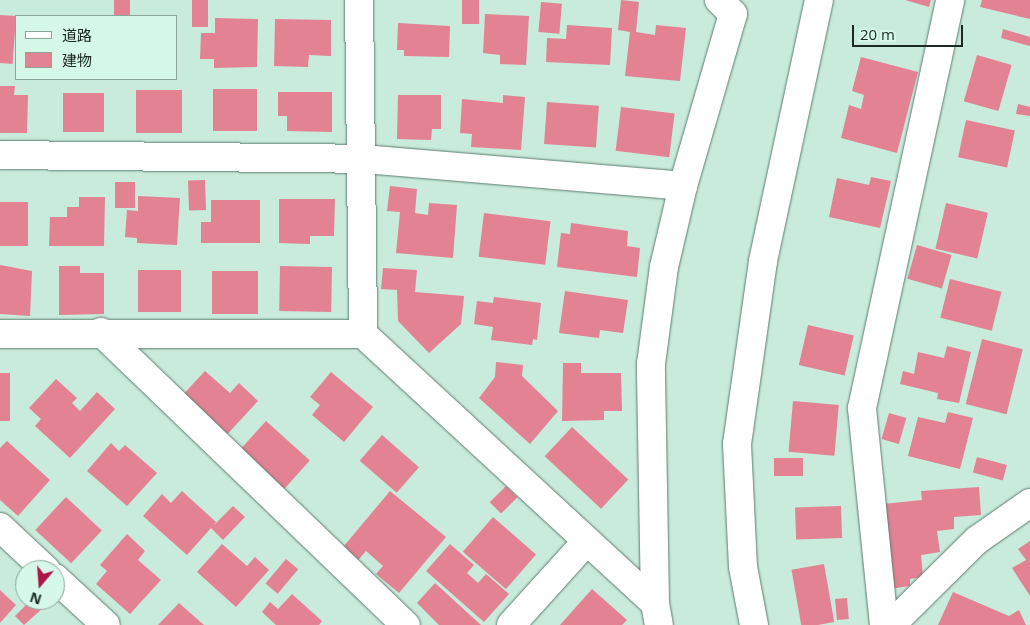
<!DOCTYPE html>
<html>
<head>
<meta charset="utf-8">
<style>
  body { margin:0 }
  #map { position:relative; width:1030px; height:625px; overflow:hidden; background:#c9ebdc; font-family:"Open Sans","Noto Sans JP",sans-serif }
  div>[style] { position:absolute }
  .building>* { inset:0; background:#e28293; transform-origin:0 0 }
  .roads { filter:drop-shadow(0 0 1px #5d7c6f) drop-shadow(0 0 1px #5d7c6f) }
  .street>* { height:28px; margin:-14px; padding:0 14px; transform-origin:14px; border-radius:14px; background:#fff }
  .secondary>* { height:28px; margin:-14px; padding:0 14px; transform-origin:14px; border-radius:14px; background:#fff }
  span { translate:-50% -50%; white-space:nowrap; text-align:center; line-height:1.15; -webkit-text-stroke:4px #d6f8e9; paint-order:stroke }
  .legend { position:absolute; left:15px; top:15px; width:162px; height:65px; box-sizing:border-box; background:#d6f8e9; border:1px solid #8ca59a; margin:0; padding:6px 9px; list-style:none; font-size:15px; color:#1c2924 }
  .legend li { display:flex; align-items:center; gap:10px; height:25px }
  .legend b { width:25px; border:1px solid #8ca59a }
  .north { position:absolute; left:15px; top:560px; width:50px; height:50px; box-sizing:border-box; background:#d6f8e9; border:1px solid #8ca59a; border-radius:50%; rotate:198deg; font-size:14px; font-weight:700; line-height:20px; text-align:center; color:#1c2924 }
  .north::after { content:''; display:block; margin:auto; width:18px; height:22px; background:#ab1749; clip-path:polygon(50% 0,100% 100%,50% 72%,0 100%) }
  .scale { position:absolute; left:852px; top:25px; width:111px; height:22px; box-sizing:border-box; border:2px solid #1c2924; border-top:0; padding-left:6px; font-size:15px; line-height:18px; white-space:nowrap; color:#1c2924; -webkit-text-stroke:4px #d6f8e9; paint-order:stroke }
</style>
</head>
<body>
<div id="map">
  <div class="building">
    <div style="left:114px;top:0;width:16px;height:16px"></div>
    <div style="left:192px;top:0;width:16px;height:27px"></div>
    <div style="left:462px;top:0;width:17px;height:24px"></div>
    <div style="clip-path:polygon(621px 0,639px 2px,636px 32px,655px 35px,656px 25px,686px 28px,680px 81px,625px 76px,630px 32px,618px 30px)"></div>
    <div style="clip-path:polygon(905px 0,931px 0,929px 7px)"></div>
    <div style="clip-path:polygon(982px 0,1030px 0,1030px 19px,980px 7px)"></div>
    <div style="left:541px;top:2px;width:21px;height:30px;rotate:5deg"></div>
    <div style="clip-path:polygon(485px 14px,529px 16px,526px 65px,500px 64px,500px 55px,483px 53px)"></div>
    <div style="left:0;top:15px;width:16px;height:48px;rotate:4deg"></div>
    <div style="clip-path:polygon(215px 18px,258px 19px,257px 67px,214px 68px,214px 59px,200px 59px,201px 33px,215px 33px)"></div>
    <div style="clip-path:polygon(275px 19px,331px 20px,331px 56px,309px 55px,308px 67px,274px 66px)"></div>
    <div style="clip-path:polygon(398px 23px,450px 26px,449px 57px,404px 56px,404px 50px,397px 50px)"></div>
    <div style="clip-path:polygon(567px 25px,612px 28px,610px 65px,546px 62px,547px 38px,566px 39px)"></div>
    <div style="clip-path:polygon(1003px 29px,1030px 37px,1030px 46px,1001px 38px)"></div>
    <div style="left:977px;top:55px;width:36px;height:48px;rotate:16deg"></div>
    <div style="clip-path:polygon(861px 57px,918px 72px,897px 153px,841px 138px,849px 105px,861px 109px,864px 95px,852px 91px)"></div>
    <div style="clip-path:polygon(0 86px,15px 86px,14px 95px,28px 95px,27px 133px,0 133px)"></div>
    <div style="left:213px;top:89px;width:44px;height:42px"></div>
    <div style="left:136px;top:90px;width:46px;height:43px"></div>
    <div style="clip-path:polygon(278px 92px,332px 92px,332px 132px,287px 131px,287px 116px,278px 116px)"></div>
    <div style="left:63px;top:93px;width:41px;height:39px"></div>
    <div style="clip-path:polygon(398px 95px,441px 95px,441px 129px,432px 129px,431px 140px,397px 139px)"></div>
    <div style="clip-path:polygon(503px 95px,525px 97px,521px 150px,471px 147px,472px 134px,460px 133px,462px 99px,503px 103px)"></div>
    <div style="left:547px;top:102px;width:52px;height:42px;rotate:4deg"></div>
    <div style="clip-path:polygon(1018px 104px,1030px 107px,1030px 116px,1016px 114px)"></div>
    <div style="left:621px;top:107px;width:54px;height:44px;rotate:7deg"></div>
    <div style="left:966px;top:120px;width:50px;height:38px;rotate:12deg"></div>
    <div style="clip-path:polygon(871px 177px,891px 181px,880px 228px,829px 217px,837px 178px,869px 185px)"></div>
    <div style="left:205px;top:180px;width:30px;height:17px;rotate:88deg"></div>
    <div style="left:115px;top:182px;width:20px;height:26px"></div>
    <div style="clip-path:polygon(390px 186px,417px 189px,415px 213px,428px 215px,429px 203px,457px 205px,453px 258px,396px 253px,400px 212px,387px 211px)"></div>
    <div style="clip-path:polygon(138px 196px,180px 198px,177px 245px,137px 243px,137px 238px,125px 237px,127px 210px,138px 211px)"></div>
    <div style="clip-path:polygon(79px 197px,105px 197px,104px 246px,49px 246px,50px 217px,67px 217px,67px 207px,79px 207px)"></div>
    <div style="clip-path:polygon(279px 199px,335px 199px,334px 236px,310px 236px,310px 244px,279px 243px)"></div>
    <div style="clip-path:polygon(211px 200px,260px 200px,260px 243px,201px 243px,201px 222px,211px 222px)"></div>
    <div style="left:0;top:202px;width:28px;height:44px"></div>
    <div style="left:946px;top:203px;width:43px;height:47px;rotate:13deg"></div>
    <div style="left:484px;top:213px;width:67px;height:44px;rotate:7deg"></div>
    <div style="clip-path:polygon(571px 223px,628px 231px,627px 246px,640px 248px,637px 277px,557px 267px,561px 233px,570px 234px)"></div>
    <div style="left:917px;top:245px;width:36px;height:35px;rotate:16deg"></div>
    <div style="clip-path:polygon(0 265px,32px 271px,30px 316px,0 314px)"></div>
    <div style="clip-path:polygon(59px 266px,80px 266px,80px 273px,104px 273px,104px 314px,59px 315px)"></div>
    <div style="left:280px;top:266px;width:52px;height:45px;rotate:1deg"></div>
    <div style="clip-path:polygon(383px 268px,417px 270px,415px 292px,464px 296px,461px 324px,429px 353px,398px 321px,397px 290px,381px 289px)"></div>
    <div style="left:138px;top:270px;width:43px;height:42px"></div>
    <div style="left:212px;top:271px;width:46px;height:43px"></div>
    <div style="left:950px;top:279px;width:53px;height:40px;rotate:14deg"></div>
    <div style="clip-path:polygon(565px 291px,628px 300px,623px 333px,600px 330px,599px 338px,559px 333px)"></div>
    <div style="clip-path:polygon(494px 297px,541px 303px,537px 340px,533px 339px,532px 345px,491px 340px,493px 327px,474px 324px,477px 301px,493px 303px)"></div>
    <div style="left:808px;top:325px;width:47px;height:41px;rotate:13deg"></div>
    <div style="left:982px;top:339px;width:42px;height:67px;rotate:14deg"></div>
    <div style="clip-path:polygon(947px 346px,971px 352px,959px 403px,937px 399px,938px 393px,900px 384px,903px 371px,914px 374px,918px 352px,944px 358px)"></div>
    <div style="clip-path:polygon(496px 362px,523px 365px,522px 376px,558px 411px,530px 444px,479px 398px,495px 377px)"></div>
    <div style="clip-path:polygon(563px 363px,581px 363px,581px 373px,621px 373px,622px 411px,604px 411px,604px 420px,562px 421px)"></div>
    <div style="clip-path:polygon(205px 371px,230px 393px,239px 383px,258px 401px,222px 440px,178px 400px)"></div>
    <div style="clip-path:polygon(331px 372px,373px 407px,344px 442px,312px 415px,320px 405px,310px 397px)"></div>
    <div style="left:0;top:373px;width:10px;height:48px"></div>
    <div style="clip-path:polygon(56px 379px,77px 398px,72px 403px,80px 411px,97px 392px,115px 409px,70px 458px,35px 426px,41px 419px,29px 408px)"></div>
    <div style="left:793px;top:401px;width:46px;height:51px;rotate:5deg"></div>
    <div style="clip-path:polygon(948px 412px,973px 418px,960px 469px,908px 456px,918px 417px,945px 423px)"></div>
    <div style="left:889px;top:413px;width:18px;height:27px;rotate:16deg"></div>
    <div style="left:266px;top:421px;width:59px;height:41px;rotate:42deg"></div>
    <div style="left:572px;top:427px;width:77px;height:40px;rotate:43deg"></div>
    <div style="left:382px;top:435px;width:49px;height:34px;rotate:41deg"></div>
    <div style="clip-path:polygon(7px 441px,50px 480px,18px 516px,0 500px,0 448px)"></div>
    <div style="clip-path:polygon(111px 443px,119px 451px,125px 445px,157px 473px,127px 506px,87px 471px)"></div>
    <div style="left:977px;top:457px;width:31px;height:16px;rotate:15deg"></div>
    <div style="left:774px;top:458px;width:29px;height:18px"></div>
    <div style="left:506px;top:486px;width:16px;height:23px;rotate:45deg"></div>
    <div style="clip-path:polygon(979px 487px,981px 515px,954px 517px,954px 529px,937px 531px,940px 552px,921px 555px,923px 577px,910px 579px,910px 586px,889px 589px,883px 504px,922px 500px,921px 491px)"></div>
    <div style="clip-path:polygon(182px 491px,216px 522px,213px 526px,233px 506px,245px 517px,223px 540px,211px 528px,187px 555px,143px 516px,162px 494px,171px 503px)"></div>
    <div style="clip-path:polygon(390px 491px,446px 537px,399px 593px,376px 574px,383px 566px,366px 551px,354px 565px,339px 552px)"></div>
    <div style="left:66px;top:497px;width:49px;height:45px;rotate:43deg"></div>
    <div style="left:841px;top:506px;width:32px;height:46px;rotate:88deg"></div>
    <div style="left:493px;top:517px;width:57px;height:46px;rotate:41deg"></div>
    <div style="clip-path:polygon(127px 534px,145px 551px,138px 560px,161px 580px,130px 614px,96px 584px,107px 571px,100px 565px)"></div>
    <div style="clip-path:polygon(1030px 541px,1030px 596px,1012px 568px,1026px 560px,1018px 549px)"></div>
    <div style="clip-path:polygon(222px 544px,247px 566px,255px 557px,269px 570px,236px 607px,197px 572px)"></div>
    <div style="clip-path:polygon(450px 544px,474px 565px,467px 573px,478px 583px,486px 574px,509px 594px,484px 622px,426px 571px)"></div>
    <div style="left:286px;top:559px;width:16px;height:32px;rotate:40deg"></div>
    <div style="left:824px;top:564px;width:59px;height:33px;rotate:80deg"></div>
    <div style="clip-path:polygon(435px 583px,481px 625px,439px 625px,417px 603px)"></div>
    <div style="clip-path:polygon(592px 589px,627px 620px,622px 625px,560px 625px)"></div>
    <div style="clip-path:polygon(0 590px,16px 605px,0 623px)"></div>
    <div style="clip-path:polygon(953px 592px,1009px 616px,1019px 610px,1026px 625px,938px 625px)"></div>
    <div style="clip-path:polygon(292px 594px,322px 621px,319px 625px,276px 625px,262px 612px,270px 602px,278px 609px)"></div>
    <div style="left:847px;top:598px;width:21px;height:12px;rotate:85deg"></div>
    <div style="clip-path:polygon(31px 600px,52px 600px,24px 625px,15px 616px)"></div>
    <div style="clip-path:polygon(179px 603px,204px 625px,158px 625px)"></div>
  </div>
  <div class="roads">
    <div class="street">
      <div style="left:359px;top:0;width:334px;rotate:89.3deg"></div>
      <div style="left:0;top:155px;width:364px;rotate:0.6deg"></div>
      <div style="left:364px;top:159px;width:320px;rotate:4.8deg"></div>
      <div style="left:101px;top:332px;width:423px;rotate:43.9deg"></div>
      <div style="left:0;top:334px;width:363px"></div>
      <div style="left:363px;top:334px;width:397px;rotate:42.7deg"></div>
      <div style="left:655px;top:603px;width:22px;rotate:80deg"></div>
      <div style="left:0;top:527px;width:63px;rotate:43.1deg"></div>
      <div style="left:55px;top:578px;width:69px;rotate:42.7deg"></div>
      <div style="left:655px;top:603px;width:239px;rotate:-91deg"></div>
      <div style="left:651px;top:364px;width:98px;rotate:-82.4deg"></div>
      <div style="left:664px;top:267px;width:83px;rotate:-76.8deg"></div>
      <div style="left:683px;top:186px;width:179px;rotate:-73.8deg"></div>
      <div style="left:733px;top:14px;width:20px;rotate:-135deg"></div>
      <div style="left:511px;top:625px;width:113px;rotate:-47.9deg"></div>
      <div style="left:884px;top:625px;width:218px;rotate:-95.8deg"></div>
      <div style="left:862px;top:408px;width:417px;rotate:-77.8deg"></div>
      <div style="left:891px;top:625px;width:121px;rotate:-44.7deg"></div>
      <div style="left:977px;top:540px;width:65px;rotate:-34.9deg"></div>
    </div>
    <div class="secondary">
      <div style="left:754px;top:625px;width:59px;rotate:-100.7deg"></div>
      <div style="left:743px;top:567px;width:123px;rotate:-92.8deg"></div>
      <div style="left:737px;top:444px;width:185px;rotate:-81.9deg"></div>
      <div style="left:763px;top:261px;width:267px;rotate:-77.9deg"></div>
    </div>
  </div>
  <ul class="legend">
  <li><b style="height:6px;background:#fff"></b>道路</li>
  <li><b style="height:14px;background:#e28293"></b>建物</li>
  </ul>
  <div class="north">N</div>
  <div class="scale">20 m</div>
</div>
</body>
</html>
